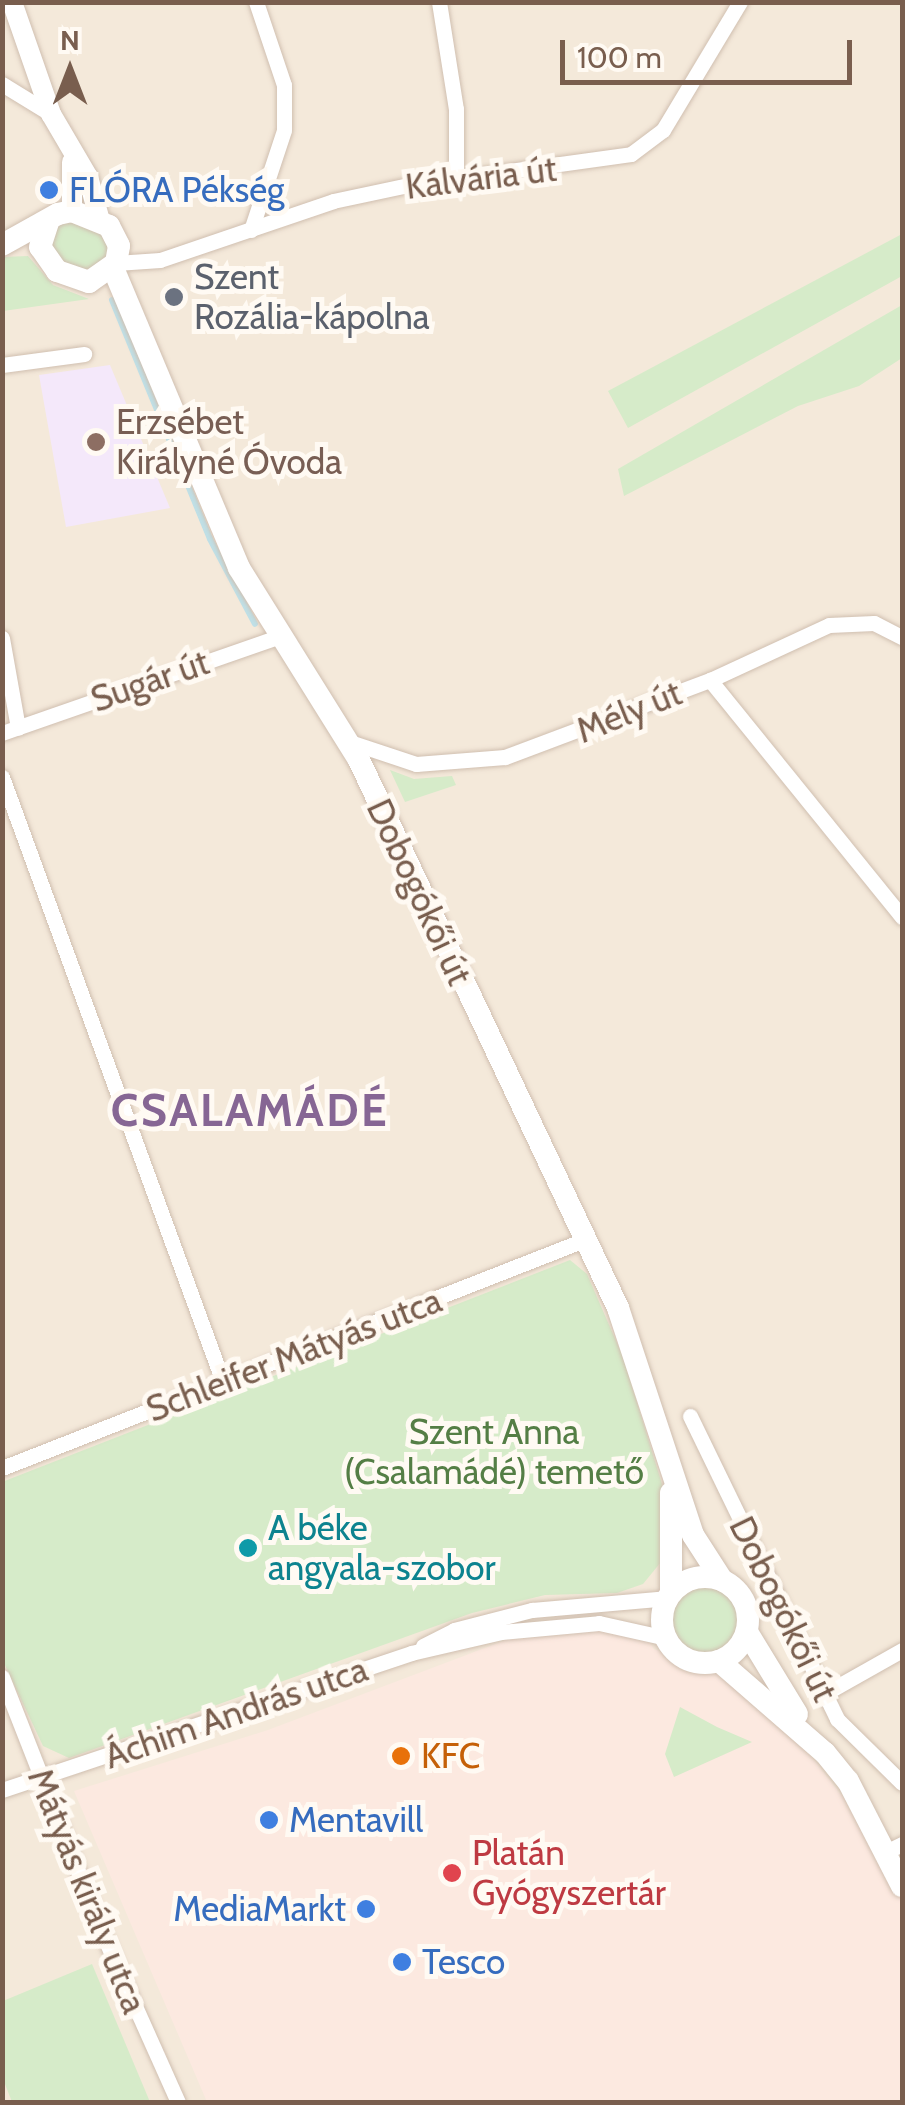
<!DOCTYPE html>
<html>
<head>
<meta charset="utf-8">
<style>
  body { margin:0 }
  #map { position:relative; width:905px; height:2105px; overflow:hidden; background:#fdf7ec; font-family:Cabin,sans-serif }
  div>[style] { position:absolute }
  .residential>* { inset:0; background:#f4e9da; transform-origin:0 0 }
  .commercial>* { inset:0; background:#fce9e0 }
  .education>* { inset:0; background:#f4e8fa }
  .green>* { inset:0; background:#d6ebc9 }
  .round { border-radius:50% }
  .stream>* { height:6px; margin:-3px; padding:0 3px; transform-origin:3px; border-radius:3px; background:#bfe0e7 }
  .roads { filter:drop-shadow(0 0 2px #d0bfb0) drop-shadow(0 0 2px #d0bfb0) }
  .minor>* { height:15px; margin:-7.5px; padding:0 7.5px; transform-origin:7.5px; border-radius:7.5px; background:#fff }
  .tertiary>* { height:20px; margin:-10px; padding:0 10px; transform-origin:10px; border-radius:10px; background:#fff }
  .secondary>* { height:22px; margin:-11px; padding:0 11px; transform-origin:11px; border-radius:11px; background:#fff }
  .secondary>.ring { margin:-11px; padding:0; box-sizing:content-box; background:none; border:22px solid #fff; border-radius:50% }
  .dots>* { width:28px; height:28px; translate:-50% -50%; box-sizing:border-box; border:5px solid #fffaf3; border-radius:50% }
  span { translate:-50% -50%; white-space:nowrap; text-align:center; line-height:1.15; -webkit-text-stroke:10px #fffaf3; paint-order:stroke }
  .street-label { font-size:35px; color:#795e4e }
  .shop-label { font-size:35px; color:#366cbe }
  .left { translate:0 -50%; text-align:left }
  .right { translate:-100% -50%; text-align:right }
  .worship-label { font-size:35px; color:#5b616d }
  .education-label { font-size:35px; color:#785e54 }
  .park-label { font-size:35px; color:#547e45 }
  .culture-label { font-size:35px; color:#0d838f }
  .food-label { font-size:35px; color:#c56008 }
  .health-label { font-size:35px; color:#be3a42 }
  .district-label { font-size:45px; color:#866694; font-weight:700; letter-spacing:2.5px }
  .frame { position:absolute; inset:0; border:5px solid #795e4e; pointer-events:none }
  .north { position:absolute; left:20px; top:20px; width:100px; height:100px; -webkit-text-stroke:8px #fffaf3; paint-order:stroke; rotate:0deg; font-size:28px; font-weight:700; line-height:40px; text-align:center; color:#795e4e }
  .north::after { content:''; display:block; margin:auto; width:35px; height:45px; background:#795e4e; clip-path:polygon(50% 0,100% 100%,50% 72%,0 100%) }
  .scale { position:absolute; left:560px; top:40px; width:292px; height:45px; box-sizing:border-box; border:5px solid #795e4e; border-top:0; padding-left:12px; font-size:30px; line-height:35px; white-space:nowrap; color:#795e4e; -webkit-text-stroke:8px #fffaf3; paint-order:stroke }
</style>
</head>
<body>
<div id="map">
  <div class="residential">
    <div style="left:3px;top:3px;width:899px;height:2099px"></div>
  </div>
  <div class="commercial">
    <div style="clip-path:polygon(605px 1628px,646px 1638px,654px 1649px,742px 1684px,800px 1742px,886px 1852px,902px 1886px,902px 2102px,207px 2102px,74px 1791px,268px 1730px,522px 1634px)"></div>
  </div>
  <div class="education">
    <div style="clip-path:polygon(110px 365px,170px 508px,66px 527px,39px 375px)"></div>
  </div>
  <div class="green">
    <div style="clip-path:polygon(62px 217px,102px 226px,113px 253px,91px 276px,51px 260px,49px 231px)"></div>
    <div style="clip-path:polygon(902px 234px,902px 276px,628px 428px,608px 391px)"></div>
    <div style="clip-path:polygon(28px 256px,53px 285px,89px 299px,3px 311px,3px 257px)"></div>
    <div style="clip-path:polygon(902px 305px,902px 358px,859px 386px,798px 406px,624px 496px,618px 469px)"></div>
    <div style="clip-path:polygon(390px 770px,414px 779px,452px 776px,456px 785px,405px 802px)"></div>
    <div style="clip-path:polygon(570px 1260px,587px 1274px,623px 1357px,665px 1494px,661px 1562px,643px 1584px,617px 1593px,545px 1595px,472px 1613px,69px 1758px,43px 1746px,3px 1661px,2px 1482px)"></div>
    <div class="round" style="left:670px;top:1586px;width:70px;height:70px"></div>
    <div style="clip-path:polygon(680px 1707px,717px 1727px,752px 1742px,674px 1777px,665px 1754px)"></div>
    <div style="clip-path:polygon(92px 1964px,150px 2102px,12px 2102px,3px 2079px,3px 2001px)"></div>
  </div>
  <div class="stream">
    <div style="left:112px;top:300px;width:258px;rotate:67.7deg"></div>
    <div style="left:210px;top:539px;width:96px;rotate:62.1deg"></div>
  </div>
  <div class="roads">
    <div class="minor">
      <div style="left:439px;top:2px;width:108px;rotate:81deg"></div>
      <div style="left:456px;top:109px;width:68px;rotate:90deg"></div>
      <div style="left:2px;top:84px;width:57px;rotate:31.5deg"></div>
      <div style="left:251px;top:230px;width:105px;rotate:-71.7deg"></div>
      <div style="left:284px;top:130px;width:45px;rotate:-90deg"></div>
      <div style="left:284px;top:85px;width:88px;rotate:-108.6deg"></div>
      <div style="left:116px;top:263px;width:44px;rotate:-3.9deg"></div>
      <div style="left:160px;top:260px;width:183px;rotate:-18.8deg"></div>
      <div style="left:333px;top:201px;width:77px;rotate:-12deg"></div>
      <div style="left:408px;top:185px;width:225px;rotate:-7.9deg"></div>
      <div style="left:631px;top:154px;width:40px;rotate:-37deg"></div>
      <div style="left:663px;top:130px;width:149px;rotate:-59deg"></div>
      <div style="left:2px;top:365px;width:83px;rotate:-7.6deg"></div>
      <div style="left:2px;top:638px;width:91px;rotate:79.9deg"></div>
      <div style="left:710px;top:680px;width:305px;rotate:51deg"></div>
      <div style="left:2px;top:733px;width:298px;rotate:-19.2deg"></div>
      <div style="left:350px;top:742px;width:70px;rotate:18.4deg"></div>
      <div style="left:416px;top:764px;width:89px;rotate:-4.5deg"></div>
      <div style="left:505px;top:757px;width:219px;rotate:-20.6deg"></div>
      <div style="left:710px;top:680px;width:131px;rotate:-24.8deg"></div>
      <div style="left:829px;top:625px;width:45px;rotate:-2.5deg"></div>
      <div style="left:874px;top:623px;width:31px;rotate:27deg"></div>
      <div style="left:2px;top:777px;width:644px;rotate:69.93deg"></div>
      <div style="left:690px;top:1416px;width:337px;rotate:64.1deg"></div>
      <div style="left:837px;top:1719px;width:91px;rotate:44.6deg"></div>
      <div style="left:2px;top:1468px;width:625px;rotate:-21.39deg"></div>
      <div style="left:423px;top:1646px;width:35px;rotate:-27deg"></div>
      <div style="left:454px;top:1630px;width:81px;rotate:-14.4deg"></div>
      <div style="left:532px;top:1610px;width:137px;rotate:-5deg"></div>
      <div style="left:2px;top:1677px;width:272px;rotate:68.6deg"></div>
      <div style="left:101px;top:1930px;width:188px;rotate:65.9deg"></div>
      <div style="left:824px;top:1694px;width:90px;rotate:-29.4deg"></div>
      <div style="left:2px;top:1790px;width:431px;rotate:-18.5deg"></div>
      <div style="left:411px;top:1653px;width:92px;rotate:-13.1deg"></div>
      <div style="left:501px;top:1632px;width:98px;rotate:-5.2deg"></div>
      <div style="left:599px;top:1623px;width:69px;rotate:12.6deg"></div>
      <div style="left:886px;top:1852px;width:18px;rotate:-27deg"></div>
    </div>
    <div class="tertiary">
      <div style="left:12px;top:2px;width:119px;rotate:70.8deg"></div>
      <div style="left:51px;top:114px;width:73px;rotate:59.6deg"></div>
      <div style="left:88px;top:177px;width:46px;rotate:74.7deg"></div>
      <div style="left:72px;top:162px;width:49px;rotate:90deg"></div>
    </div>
    <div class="secondary">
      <div style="left:2px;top:245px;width:64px;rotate:-29deg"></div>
      <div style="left:58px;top:214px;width:14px;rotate:-12deg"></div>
      <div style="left:72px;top:211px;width:40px;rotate:22deg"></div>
      <div style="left:109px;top:226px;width:22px;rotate:63deg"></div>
      <div style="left:119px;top:246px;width:17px;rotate:100deg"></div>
      <div style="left:116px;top:263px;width:33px;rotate:145deg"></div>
      <div style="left:89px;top:282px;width:34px;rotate:-161deg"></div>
      <div style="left:57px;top:271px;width:29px;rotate:-125deg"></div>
      <div style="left:40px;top:247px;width:26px;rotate:-72deg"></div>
      <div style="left:113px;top:268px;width:325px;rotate:67.2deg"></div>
      <div style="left:239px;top:568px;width:226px;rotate:58deg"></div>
      <div style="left:359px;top:760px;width:606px;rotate:64.7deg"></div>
      <div style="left:618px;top:1308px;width:239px;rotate:71.7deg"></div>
      <div style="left:693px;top:1535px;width:54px;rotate:57.2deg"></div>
      <div style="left:671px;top:1493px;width:100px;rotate:90deg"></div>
      <div class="ring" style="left:662px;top:1577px;width:64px;height:64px"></div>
      <div style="left:747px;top:1632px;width:96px;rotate:58.6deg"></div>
      <div style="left:719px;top:1661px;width:140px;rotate:41deg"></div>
      <div style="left:825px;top:1753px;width:36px;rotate:51deg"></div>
      <div style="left:848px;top:1781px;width:118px;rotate:62.8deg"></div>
    </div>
  </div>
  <div class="dots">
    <div style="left:49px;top:190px;background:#3f7fe0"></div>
    <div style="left:174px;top:297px;background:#6b7280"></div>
    <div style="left:96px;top:442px;background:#8d6e63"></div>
    <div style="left:248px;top:1548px;background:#0f9aa8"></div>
    <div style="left:401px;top:1756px;background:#e8710a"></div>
    <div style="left:269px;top:1820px;background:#3f7fe0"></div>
    <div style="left:452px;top:1873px;background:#e0444e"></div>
    <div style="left:366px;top:1909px;background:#3f7fe0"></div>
    <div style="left:402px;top:1962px;background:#3f7fe0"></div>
  </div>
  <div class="street-label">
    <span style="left:481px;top:178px;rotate:-7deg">Kálvária út</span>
    <span style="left:150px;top:681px;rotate:-19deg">Sugár út</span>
    <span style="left:629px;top:712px;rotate:-22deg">Mély út</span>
    <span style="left:419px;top:892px;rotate:65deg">Dobogókői út</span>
    <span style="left:294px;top:1355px;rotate:-21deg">Schleifer Mátyás utca</span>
    <span style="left:783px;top:1609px;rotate:64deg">Dobogókői út</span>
    <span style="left:236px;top:1713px;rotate:-19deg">Áchim András utca</span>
    <span style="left:87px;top:1891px;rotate:68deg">Mátyás király utca</span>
  </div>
  <div class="shop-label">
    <span class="left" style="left:69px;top:190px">FLÓRA Pékség</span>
    <span class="left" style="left:289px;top:1820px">Mentavill</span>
    <span class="right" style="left:346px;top:1909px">MediaMarkt</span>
    <span class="left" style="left:422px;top:1962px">Tesco</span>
  </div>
  <div class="worship-label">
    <span class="left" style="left:194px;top:297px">Szent<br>Rozália-kápolna</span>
  </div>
  <div class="education-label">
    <span class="left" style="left:116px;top:442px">Erzsébet<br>Királyné Óvoda</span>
  </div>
  <div class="park-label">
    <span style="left:494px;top:1452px">Szent Anna<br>(Csalamádé) temető</span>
  </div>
  <div class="culture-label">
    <span class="left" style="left:268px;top:1548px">A béke<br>angyala-szobor</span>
  </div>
  <div class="food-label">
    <span class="left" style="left:421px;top:1756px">KFC</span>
  </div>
  <div class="health-label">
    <span class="left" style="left:472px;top:1873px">Platán<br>Gyógyszertár</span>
  </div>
  <div class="district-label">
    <span style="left:250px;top:1111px">CSALAMÁDÉ</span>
  </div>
  <div class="frame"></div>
  <div class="north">N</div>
  <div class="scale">100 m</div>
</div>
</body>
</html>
